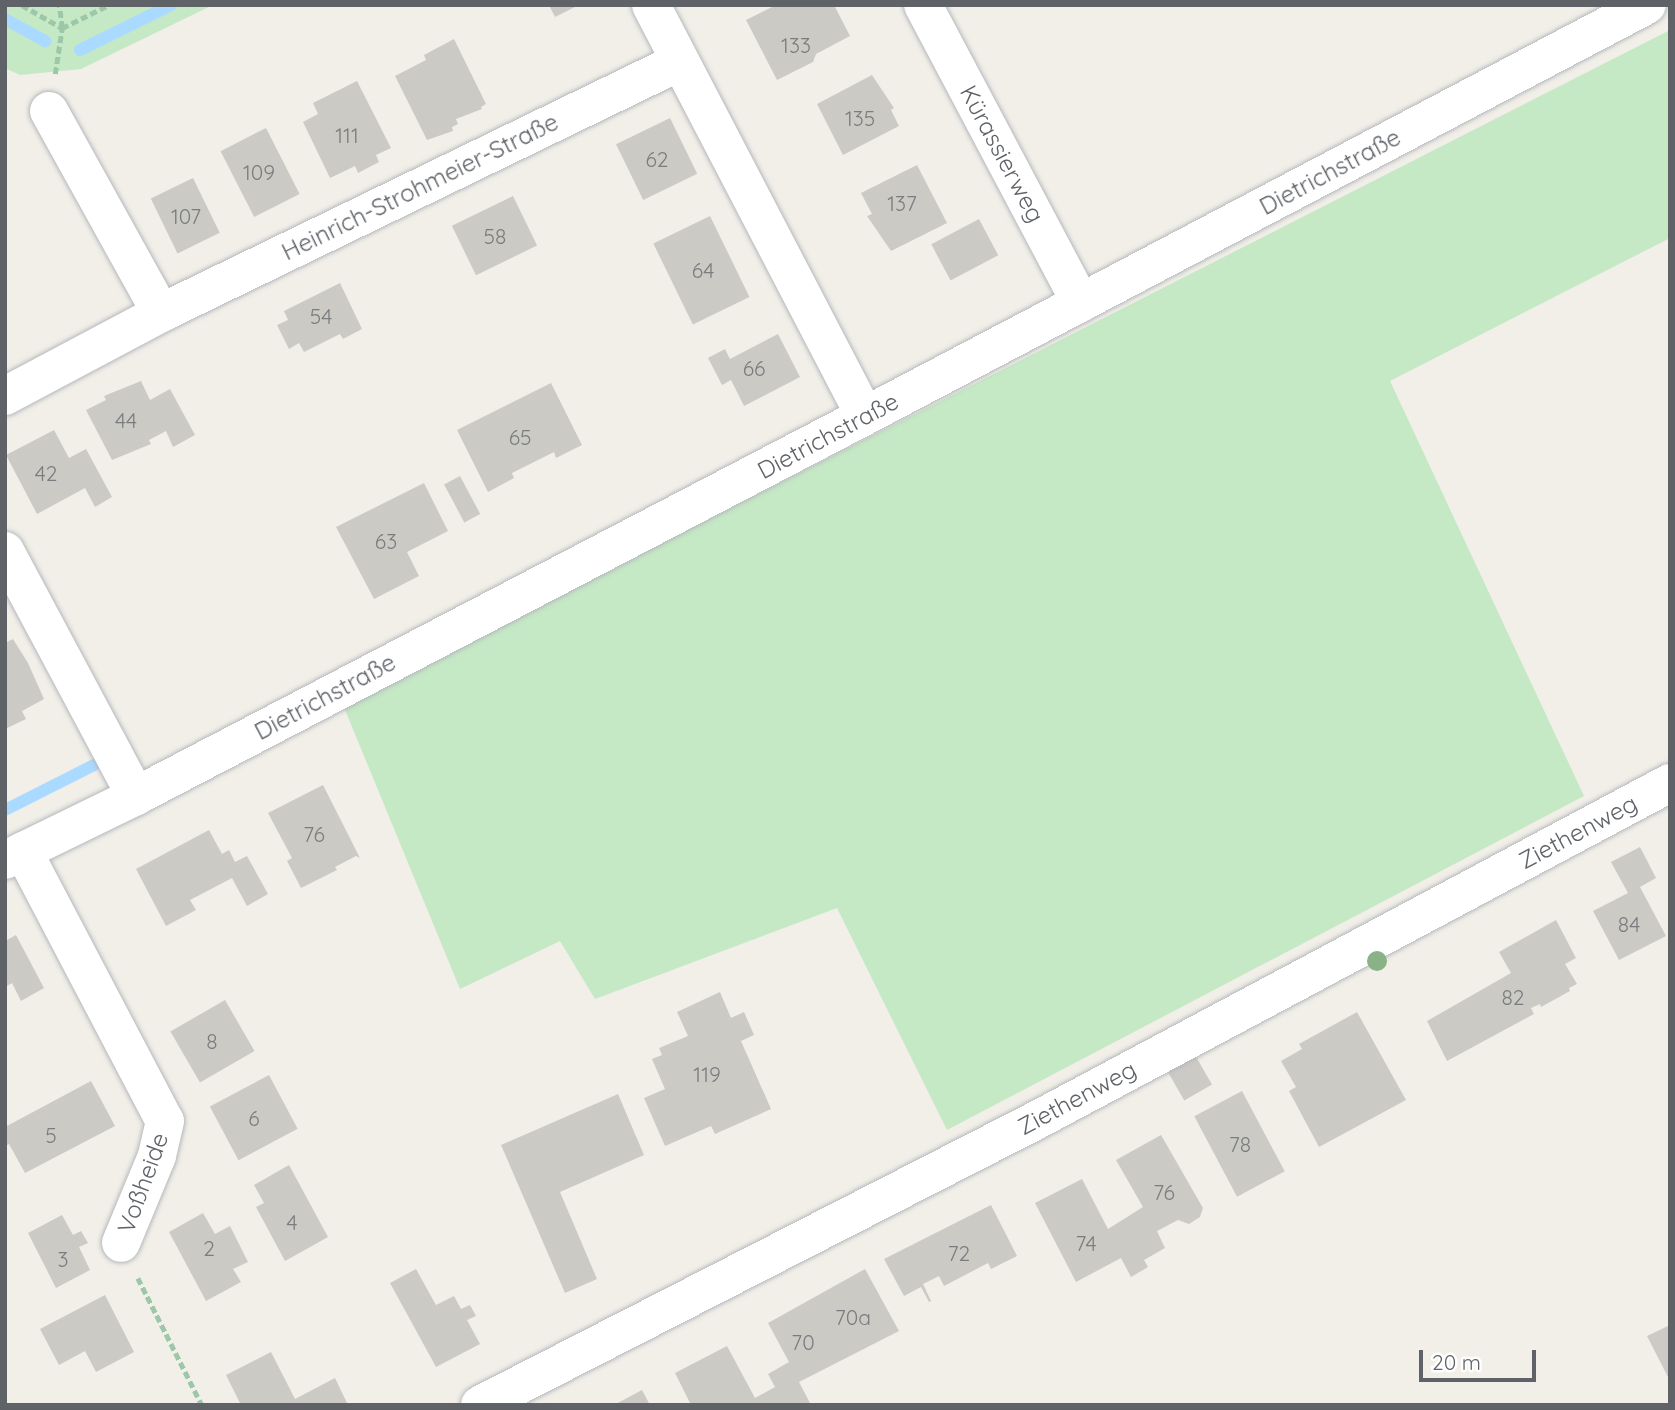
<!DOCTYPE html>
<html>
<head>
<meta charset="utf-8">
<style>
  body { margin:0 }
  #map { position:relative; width:1675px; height:1410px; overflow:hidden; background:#f1efe8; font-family:Quicksand,sans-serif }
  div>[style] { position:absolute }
  .green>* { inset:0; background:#c5e8c5 }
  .stream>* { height:12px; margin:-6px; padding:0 6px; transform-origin:6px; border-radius:6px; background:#aadaff }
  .building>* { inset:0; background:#cccac5; transform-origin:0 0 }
  .path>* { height:4.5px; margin-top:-2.25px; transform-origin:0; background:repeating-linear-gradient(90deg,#9cc7a9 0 7px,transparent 0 10.5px) }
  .roads { filter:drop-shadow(0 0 2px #b5b8bc) drop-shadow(0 0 2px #b5b8bc) }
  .minor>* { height:38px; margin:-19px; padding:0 19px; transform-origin:19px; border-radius:19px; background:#fff }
  .trees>* { width:20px; height:20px; margin:-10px; border-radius:50%; background:#89b387 }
  span { translate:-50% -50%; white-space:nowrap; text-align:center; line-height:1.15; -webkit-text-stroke:5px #fff; paint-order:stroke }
  .number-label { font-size:21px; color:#7a7d7f }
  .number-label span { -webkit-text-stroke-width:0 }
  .street-label { font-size:24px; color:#5f6368 }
  .frame { position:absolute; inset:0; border:7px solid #5f6368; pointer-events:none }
  .scale { position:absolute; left:1419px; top:1350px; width:117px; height:32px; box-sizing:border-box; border:4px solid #5f6368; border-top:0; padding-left:9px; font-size:21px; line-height:24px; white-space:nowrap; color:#5f6368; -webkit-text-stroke:5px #fff; paint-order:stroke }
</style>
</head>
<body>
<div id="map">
  <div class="green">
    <div style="clip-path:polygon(5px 5px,213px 5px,81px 69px,20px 75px,5px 68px)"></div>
    <div style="clip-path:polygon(1670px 30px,1670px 238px,1390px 381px,1584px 796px,947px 1130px,837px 908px,595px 999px,560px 941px,460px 989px,343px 705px)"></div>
  </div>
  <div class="stream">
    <div style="left:5px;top:19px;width:46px;rotate:28.8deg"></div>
    <div style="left:80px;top:50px;width:102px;rotate:-26.3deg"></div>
    <div style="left:5px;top:810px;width:100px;rotate:-26.8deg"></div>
  </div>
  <div class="building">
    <div style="clip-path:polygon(549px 5px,579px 5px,555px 17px)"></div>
    <div style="clip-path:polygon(776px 5px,834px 5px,850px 36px,816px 54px,813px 62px,777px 80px,746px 20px)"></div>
    <div style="clip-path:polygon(454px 39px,486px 104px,481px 107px,482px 109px,456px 119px,458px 124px,452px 127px,453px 131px,427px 140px,395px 76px,426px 60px,424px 55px)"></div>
    <div style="clip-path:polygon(872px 75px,894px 108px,891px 110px,899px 126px,843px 155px,817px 104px)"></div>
    <div style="clip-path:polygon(357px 81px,391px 148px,376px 155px,379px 162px,358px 173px,355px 166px,330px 178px,303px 122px,318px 114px,313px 103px)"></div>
    <div style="left:670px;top:118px;width:62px;height:60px;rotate:64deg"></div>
    <div style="left:266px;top:128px;width:74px;height:51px;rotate:63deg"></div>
    <div style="clip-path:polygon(917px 165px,947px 223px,891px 251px,867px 216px,872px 214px,861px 193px)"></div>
    <div style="left:193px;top:178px;width:61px;height:47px;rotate:64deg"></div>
    <div style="left:513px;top:196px;width:55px;height:68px;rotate:64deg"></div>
    <div style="left:710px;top:216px;width:90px;height:63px;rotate:64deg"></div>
    <div style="left:979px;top:219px;width:41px;height:54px;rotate:62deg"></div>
    <div style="clip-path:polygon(340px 283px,362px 329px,343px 339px,340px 334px,304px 352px,299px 343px,289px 349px,277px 325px,288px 320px,284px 311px)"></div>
    <div style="clip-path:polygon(778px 334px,800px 377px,744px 406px,731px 380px,722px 385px,708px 358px,725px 349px,730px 359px)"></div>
    <div style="clip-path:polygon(141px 381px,150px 400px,170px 389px,195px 435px,173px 447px,166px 431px,149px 440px,151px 444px,112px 460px,86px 410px,106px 400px,104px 396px)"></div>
    <div style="clip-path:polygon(551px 383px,582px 445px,556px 458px,554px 452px,512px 473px,514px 478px,488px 492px,457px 430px)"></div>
    <div style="clip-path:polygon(54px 430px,69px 458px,86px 449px,112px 497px,95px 507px,85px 488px,37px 514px,6px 455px)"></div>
    <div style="left:460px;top:476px;width:43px;height:18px;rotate:62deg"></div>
    <div style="clip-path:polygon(424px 483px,448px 531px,407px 552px,419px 576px,374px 599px,336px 527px)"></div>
    <div style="clip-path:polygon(13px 639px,28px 663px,44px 699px,22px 711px,26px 719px,5px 729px,5px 643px)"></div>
    <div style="clip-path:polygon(323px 785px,360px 858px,356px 856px,335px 867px,337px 870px,301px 888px,287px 861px,292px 858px,268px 813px)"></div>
    <div style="clip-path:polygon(209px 830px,222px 854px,229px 850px,235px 862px,247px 856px,268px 894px,247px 906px,232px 878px,190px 900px,196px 910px,166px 926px,136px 869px)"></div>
    <div style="clip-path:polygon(1640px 847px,1656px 878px,1640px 887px,1666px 936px,1619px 960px,1593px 911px,1628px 893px,1611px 862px)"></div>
    <div style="clip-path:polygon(1556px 920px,1576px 958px,1565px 964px,1577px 984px,1569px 988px,1570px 991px,1541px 1007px,1540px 1004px,1531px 1008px,1534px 1014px,1447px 1061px,1427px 1021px,1511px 973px,1499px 952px)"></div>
    <div style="clip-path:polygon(16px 935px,44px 988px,21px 1001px,12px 983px,5px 987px,5px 941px)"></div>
    <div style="clip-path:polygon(720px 992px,731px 1018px,744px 1012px,754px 1035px,741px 1041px,771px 1109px,715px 1134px,711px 1126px,665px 1146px,644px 1098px,665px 1089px,652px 1059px,662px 1055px,659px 1048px,688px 1036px,677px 1012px)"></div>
    <div style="left:225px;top:1000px;width:59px;height:63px;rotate:60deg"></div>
    <div style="clip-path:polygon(1357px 1012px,1406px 1100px,1319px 1147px,1289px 1091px,1296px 1087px,1281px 1061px,1302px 1049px,1299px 1044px)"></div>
    <div style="left:1195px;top:1055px;width:34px;height:32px;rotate:60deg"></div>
    <div style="left:269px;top:1075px;width:61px;height:67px;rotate:62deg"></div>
    <div style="clip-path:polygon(91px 1081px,115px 1126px,25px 1173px,9px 1144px,5px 1146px,5px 1127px)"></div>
    <div style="left:1242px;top:1091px;width:91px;height:54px;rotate:62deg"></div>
    <div style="clip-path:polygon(618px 1094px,644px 1155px,560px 1192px,597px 1279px,565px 1293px,501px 1145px)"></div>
    <div style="clip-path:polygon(1161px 1135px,1203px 1208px,1200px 1217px,1189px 1224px,1178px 1220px,1157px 1231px,1165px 1248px,1144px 1260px,1148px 1267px,1131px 1277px,1121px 1258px,1076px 1282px,1035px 1203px,1082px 1179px,1108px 1229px,1143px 1207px,1116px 1160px)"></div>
    <div style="clip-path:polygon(289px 1165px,328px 1237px,285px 1261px,256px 1207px,264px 1203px,254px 1185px)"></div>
    <div style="clip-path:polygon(991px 1205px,1017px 1256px,991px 1269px,988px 1263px,944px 1286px,939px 1276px,923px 1284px,931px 1301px,929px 1302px,921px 1287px,904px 1296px,884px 1259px)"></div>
    <div style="clip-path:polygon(203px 1213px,215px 1234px,230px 1226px,248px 1262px,233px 1269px,241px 1282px,206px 1301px,169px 1232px)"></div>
    <div style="clip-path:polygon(62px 1215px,73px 1235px,81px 1231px,88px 1243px,79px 1247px,90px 1270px,56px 1288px,28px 1233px)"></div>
    <div style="clip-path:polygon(416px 1269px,436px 1305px,454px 1296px,461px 1309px,470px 1305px,476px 1316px,467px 1320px,480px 1344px,436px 1367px,390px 1283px)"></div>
    <div style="clip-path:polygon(865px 1269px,899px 1331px,799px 1382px,811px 1405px,691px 1405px,675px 1373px,727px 1346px,755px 1398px,775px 1387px,768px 1374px,789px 1362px,768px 1323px)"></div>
    <div style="clip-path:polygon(105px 1295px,134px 1352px,96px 1372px,85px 1351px,59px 1365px,40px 1329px)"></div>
    <div style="clip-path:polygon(1670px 1325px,1670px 1381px,1647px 1336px)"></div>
    <div style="clip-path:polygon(271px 1352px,295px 1399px,335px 1378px,348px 1405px,241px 1405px,226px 1375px)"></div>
    <div style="clip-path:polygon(642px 1390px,650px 1405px,614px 1405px)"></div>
  </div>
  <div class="path">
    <div style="left:22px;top:5px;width:46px;rotate:29.9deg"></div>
    <div style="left:62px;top:28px;width:52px;rotate:-26.1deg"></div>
    <div style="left:55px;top:74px;width:47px;rotate:-81.3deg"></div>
    <div style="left:62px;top:28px;width:23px;rotate:-97deg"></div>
    <div style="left:138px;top:1278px;width:142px;rotate:63.3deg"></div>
  </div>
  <div class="roads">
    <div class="minor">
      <div style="left:651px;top:5px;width:463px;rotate:62.5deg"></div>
      <div style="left:923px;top:5px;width:337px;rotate:62.1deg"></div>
      <div style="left:49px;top:111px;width:231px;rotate:61deg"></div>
      <div style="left:5px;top:396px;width:177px;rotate:-28deg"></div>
      <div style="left:161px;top:313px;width:576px;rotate:-25.85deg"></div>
      <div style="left:5px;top:551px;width:278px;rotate:61.9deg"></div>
      <div style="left:23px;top:851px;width:305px;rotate:62.3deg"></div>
      <div style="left:165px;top:1121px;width:36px;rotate:103deg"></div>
      <div style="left:157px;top:1156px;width:94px;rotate:112.5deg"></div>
      <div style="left:5px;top:860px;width:146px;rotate:-26deg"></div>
      <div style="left:136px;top:796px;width:822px;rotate:-27.53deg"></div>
      <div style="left:865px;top:416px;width:883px;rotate:-27.73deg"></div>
      <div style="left:480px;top:1405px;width:626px;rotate:-27.1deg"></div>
      <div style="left:1037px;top:1120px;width:717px;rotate:-28.03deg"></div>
    </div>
  </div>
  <div class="trees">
    <div style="left:1377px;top:961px"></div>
  </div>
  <div class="number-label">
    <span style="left:796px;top:45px">133</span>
    <span style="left:860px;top:118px">135</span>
    <span style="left:347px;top:135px">111</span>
    <span style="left:657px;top:159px">62</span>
    <span style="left:259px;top:172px">109</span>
    <span style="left:902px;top:203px">137</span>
    <span style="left:186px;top:216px">107</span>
    <span style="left:495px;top:236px">58</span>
    <span style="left:703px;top:270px">64</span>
    <span style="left:321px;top:316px">54</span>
    <span style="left:754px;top:368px">66</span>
    <span style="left:126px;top:420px">44</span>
    <span style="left:520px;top:437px">65</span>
    <span style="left:46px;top:473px">42</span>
    <span style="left:386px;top:541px">63</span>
    <span style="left:314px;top:834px">76</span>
    <span style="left:1629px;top:924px">84</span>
    <span style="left:1513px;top:997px">82</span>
    <span style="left:212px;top:1041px">8</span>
    <span style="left:707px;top:1074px">119</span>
    <span style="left:254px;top:1118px">6</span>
    <span style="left:51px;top:1135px">5</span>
    <span style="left:1240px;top:1144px">78</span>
    <span style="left:1164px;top:1192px">76</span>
    <span style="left:292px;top:1222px">4</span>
    <span style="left:1086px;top:1243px">74</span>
    <span style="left:209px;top:1248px">2</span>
    <span style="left:959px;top:1253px">72</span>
    <span style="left:63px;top:1259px">3</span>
    <span style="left:853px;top:1317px">70a</span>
    <span style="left:803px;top:1342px">70</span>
  </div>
  <div class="street-label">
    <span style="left:1002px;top:154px;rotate:62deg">Kürassierweg</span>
    <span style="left:1330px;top:172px;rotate:-28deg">Dietrichstraße</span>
    <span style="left:420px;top:187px;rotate:-26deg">Heinrich-Strohmeier-Straße</span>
    <span style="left:828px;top:436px;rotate:-28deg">Dietrichstraße</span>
    <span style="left:325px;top:697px;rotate:-28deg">Dietrichstraße</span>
    <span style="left:1578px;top:832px;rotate:-28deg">Ziethenweg</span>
    <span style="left:1077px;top:1098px;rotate:-28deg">Ziethenweg</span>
    <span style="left:143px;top:1183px;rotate:-70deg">Voßheide</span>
  </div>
  <div class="frame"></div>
  <div class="scale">20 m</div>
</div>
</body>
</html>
